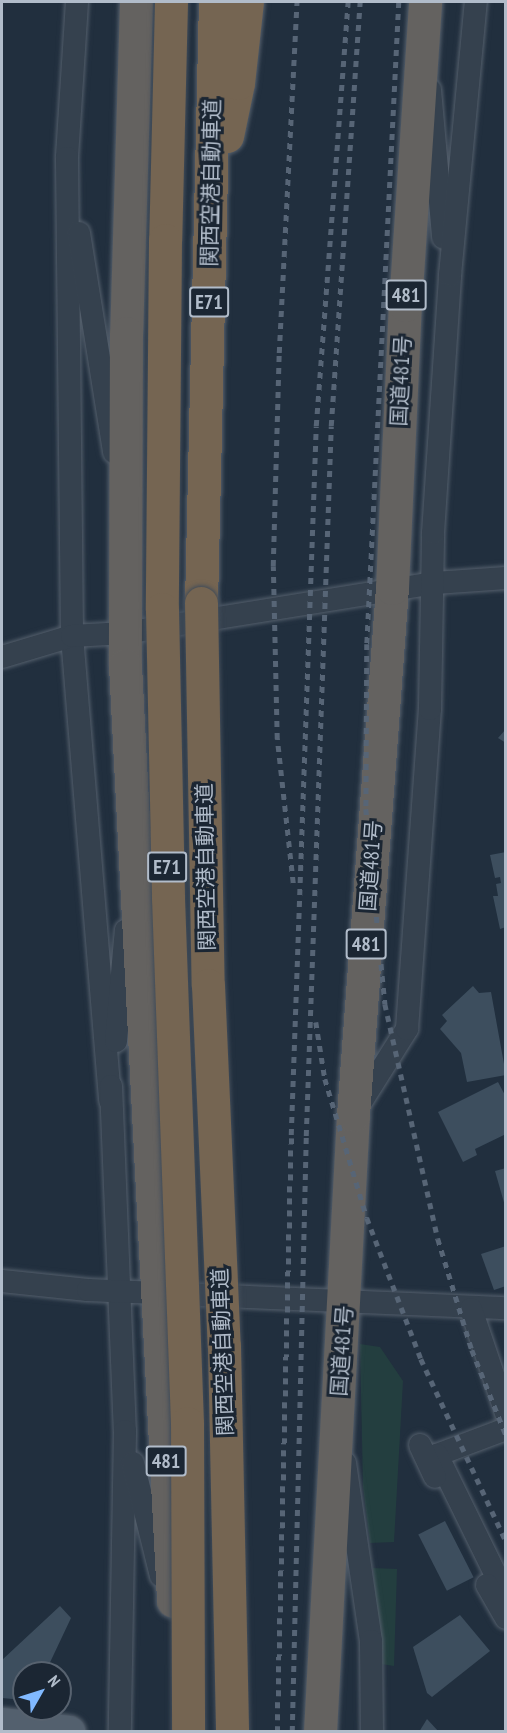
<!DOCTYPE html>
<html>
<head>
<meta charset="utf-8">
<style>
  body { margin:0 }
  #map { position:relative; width:507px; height:1733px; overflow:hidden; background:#212f3e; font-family:"PT Sans Narrow","Noto Sans JP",sans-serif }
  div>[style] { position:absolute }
  .green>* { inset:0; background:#233e3f }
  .building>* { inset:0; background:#3d4e5e; transform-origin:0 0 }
  .roads { filter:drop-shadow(0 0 2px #545f6c) drop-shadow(0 0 2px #545f6c) }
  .minor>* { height:22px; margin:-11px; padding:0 11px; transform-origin:11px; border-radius:11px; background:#35414e }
  .primary>* { height:33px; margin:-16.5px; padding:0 16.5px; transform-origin:16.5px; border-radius:16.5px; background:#53606e }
  .trunk>* { height:33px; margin:-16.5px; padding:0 16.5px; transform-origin:16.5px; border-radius:16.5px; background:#646260 }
  .motorway>* { height:33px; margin:-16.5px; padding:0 16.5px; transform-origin:16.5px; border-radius:16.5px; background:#756552 }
  .rail>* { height:4.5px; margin-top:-2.25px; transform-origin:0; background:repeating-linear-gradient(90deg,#576576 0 6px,transparent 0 12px) }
  .bridges { filter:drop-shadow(0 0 2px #414c59) drop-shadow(0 0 2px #414c59) }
  .motorway-bridge>* { height:33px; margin:-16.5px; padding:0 16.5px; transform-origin:16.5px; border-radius:16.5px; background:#756552 }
  span { translate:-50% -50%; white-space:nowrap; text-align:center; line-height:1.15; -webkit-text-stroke:6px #1b2633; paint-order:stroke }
  .shield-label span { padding:2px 4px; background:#1b2633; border:2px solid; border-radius:4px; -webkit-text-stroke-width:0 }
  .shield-label { font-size:20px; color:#b1bcca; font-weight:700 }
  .street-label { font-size:21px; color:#b1bcca }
  .frame { position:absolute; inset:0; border:3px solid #b1bcca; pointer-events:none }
  .north { position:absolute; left:12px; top:1661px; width:60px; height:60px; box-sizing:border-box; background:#1b2633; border:2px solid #57626f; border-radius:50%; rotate:51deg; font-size:16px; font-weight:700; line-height:24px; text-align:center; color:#b1bcca }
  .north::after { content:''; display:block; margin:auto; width:21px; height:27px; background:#81b9ff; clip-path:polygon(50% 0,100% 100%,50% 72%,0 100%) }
</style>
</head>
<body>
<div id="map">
  <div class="green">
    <div style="clip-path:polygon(360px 1344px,380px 1347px,403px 1381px,394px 1542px,370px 1543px,363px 1487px)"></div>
    <div style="clip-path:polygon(373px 1568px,397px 1569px,394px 1666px,381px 1664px)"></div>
  </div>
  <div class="building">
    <div style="clip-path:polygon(506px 729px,506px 743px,498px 738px)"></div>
    <div style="clip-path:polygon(506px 852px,506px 927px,500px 929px,493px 896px,498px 896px,496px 884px,501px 883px,500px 877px,495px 878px,490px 855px)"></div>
    <div style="clip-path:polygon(473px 986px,479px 993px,491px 992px,506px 1075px,467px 1082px,461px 1053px,440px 1029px,447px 1021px,442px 1015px)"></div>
    <div style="clip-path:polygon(498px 1082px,506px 1097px,506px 1134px,475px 1149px,477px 1155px,463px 1162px,438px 1112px)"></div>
    <div style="clip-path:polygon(506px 1168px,506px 1206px,505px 1206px,495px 1171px)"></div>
    <div style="clip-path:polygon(506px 1246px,506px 1286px,494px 1290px,481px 1254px)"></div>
    <div style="left:445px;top:1521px;width:63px;height:30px;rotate:63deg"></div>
    <div style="clip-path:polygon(60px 1606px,71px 1618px,45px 1673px,24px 1673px,24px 1700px,2px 1698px,2px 1660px)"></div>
    <div style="clip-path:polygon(460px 1615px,490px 1651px,432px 1697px,427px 1693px,413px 1647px)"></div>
    <div style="clip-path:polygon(427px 1719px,439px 1732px,419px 1732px)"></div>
  </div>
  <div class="roads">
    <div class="minor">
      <div style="left:77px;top:2px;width:156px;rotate:93.7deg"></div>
      <div style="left:67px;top:158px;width:478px;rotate:89.4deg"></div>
      <div style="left:72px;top:636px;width:466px;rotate:85.3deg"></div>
      <div style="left:430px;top:90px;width:148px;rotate:84.9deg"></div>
      <div style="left:79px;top:233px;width:222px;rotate:80.9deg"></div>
      <div style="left:2px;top:657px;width:73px;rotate:-16.7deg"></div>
      <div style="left:72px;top:636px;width:53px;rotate:-3.2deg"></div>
      <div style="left:125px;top:633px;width:314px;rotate:-9.2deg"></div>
      <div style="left:435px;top:583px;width:71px;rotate:-4deg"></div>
      <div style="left:116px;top:1041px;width:111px;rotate:-84.9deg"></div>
      <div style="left:111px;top:1086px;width:345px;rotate:87.7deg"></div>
      <div style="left:125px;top:1431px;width:301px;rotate:91deg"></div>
      <div style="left:356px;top:1110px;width:96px;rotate:-57.8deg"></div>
      <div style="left:407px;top:1029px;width:321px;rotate:-85.9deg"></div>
      <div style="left:430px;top:709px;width:176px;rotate:-89deg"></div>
      <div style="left:433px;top:533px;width:259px;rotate:-86.2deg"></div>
      <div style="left:450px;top:275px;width:274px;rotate:-84.6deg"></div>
      <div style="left:2px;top:1281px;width:86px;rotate:6deg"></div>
      <div style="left:88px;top:1290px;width:418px;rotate:2.5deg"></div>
      <div style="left:471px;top:1309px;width:110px;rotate:71.4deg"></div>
      <div style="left:506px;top:1429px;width:74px;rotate:159.4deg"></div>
      <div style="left:437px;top:1455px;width:157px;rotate:63.9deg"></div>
      <div style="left:420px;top:1445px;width:35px;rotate:65deg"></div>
      <div style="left:133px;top:1463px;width:116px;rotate:76.1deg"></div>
      <div style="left:345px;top:1463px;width:180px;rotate:81.7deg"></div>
      <div style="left:371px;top:1641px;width:91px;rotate:89.4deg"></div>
      <div style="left:487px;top:1585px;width:38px;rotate:60deg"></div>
    </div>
    <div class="primary">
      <div style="left:2px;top:1724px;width:67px;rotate:6.8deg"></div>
    </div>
    <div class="trunk">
      <div style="left:136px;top:2px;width:331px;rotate:91.7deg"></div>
      <div style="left:126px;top:333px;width:332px;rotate:90.2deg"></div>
      <div style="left:125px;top:665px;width:937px;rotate:87.06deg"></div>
      <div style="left:320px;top:1732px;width:618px;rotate:-86.94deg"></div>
      <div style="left:353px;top:1115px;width:528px;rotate:-85.77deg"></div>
      <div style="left:392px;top:588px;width:283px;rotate:-87.4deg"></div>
      <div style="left:405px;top:305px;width:304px;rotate:-86.2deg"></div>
    </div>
    <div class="motorway">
      <div style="left:227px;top:136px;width:54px;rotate:-78.3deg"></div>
      <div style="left:238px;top:83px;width:81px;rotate:-83.7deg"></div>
      <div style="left:201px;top:603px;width:601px;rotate:-88.67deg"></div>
    </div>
  </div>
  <div class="rail">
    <div style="left:399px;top:2px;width:643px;rotate:92.85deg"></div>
    <div style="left:367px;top:644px;width:165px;rotate:90.3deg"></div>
    <div style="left:366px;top:809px;width:196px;rotate:84.4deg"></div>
    <div style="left:385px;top:1004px;width:241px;rotate:77.3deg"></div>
    <div style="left:438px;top:1239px;width:116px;rotate:73deg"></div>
    <div style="left:472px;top:1350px;width:92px;rotate:68.2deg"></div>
    <div style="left:293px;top:883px;width:145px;rotate:-96.3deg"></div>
    <div style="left:277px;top:739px;width:173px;rotate:-91.3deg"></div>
    <div style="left:273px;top:566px;width:213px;rotate:-88.4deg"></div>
    <div style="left:279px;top:353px;width:351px;rotate:-87.1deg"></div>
    <div style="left:316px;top:1022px;width:58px;rotate:81deg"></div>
    <div style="left:325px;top:1079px;width:145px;rotate:73.2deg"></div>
    <div style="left:367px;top:1218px;width:151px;rotate:69deg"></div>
    <div style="left:421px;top:1359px;width:201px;rotate:65deg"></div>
    <div style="left:277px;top:1732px;width:597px;rotate:-88.66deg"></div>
    <div style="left:291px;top:1135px;width:709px;rotate:-87.98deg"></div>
    <div style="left:316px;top:426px;width:425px;rotate:-85.7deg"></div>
    <div style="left:292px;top:1732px;width:596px;rotate:-88.65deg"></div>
    <div style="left:306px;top:1136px;width:710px;rotate:-87.98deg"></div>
    <div style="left:331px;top:426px;width:425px;rotate:-86.1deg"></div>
  </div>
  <div class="bridges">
    <div class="motorway-bridge">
      <div style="left:171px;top:2px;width:238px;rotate:91.4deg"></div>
      <div style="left:165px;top:240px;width:369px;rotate:90.5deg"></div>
      <div style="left:162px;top:609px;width:289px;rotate:88.8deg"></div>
      <div style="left:168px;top:898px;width:525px;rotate:87.93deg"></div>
      <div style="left:187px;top:1423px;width:309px;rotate:89.8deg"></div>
      <div style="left:201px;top:603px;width:382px;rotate:89deg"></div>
      <div style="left:208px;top:985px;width:361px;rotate:87.5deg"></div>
      <div style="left:224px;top:1346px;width:386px;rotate:88.8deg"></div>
    </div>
  </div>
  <div class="shield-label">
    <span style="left:406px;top:295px">481</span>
    <span style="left:209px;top:302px">E71</span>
    <span style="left:167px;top:867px">E71</span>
    <span style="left:366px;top:944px">481</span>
    <span style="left:166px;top:1461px">481</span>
  </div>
  <div class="street-label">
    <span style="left:211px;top:183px;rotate:-89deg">関西空港自動車道</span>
    <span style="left:401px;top:381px;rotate:-87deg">国道481号</span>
    <span style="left:371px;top:866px;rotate:-86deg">国道481号</span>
    <span style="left:206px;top:867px;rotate:-91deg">関西空港自動車道</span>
    <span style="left:342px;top:1351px;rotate:-86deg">国道481号</span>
    <span style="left:223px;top:1352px;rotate:-92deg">関西空港自動車道</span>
  </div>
  <div class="frame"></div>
  <div class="north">N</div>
</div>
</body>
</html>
